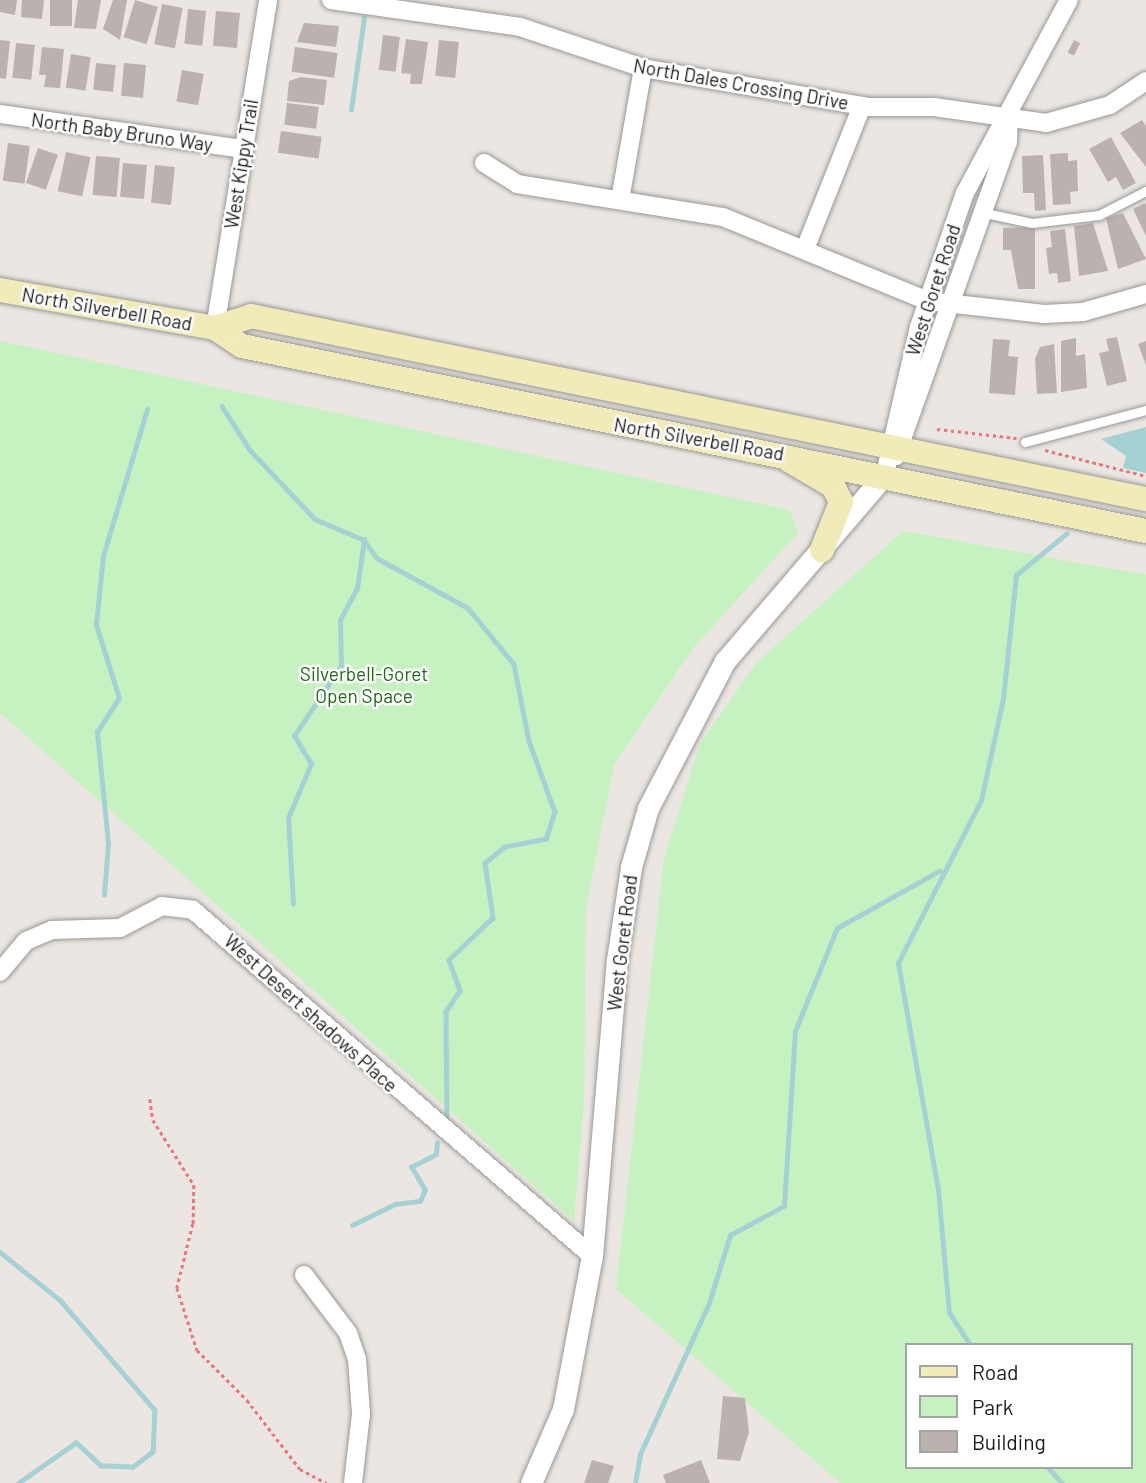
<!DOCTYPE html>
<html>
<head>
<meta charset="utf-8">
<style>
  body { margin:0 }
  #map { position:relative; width:1146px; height:1483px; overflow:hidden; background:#ebe6e1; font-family:Barlow,sans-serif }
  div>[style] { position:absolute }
  .park>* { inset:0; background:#c6f2c2 }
  .water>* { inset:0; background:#a6d1d4 }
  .stream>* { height:4.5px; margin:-2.25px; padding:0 2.25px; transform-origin:2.25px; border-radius:2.25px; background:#a6d1d4 }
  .building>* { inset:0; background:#bbb1af; transform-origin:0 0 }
  .path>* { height:2.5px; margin-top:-1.25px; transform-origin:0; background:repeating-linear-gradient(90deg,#e8757c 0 3.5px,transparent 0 7px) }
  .roads { filter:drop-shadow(0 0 2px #989898) drop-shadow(0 0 2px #989898) }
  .service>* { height:9px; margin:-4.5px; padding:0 4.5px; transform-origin:4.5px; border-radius:4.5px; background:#fff }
  .minor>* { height:18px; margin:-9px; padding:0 9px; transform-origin:9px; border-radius:9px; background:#fff }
  .tertiary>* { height:21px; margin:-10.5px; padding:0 10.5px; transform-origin:10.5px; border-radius:10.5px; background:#fff }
  .secondary>* { height:24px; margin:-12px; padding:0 12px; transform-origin:12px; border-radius:12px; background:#f1ebba }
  span { translate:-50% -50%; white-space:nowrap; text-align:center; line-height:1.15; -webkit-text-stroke:5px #fff; paint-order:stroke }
  .street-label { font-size:19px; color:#1b1b1b }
  .park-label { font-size:19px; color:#1e6a17 }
  .legend { position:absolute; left:905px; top:1343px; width:228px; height:126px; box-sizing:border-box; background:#fff; border:2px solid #a4a4a4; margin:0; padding:9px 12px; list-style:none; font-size:21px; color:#1b1b1b }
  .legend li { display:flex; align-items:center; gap:14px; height:35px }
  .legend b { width:35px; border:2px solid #a4a4a4 }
</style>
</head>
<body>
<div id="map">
  <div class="park">
    <div style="clip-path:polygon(0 341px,790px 510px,798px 533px,694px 647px,614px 765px,586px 908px,584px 1102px,574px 1221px,0 713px)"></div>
    <div style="clip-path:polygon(evenodd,903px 531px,1146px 575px,1146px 1483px,840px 1483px,616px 1289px,664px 858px,700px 744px,755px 664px,903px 531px,906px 1345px,1130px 1345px,1130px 1467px,906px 1467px,906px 1345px)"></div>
  </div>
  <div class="water">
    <div style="clip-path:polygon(1146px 427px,1146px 473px,1123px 468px,1126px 456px,1101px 439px)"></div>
  </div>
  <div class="stream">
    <div style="left:351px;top:110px;width:93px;rotate:-82deg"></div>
    <div style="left:222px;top:406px;width:52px;rotate:57.5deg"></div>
    <div style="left:250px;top:450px;width:95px;rotate:46.7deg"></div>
    <div style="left:315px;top:519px;width:53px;rotate:23.2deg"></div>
    <div style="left:364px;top:540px;width:22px;rotate:54deg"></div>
    <div style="left:377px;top:558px;width:104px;rotate:28.8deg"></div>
    <div style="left:468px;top:608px;width:72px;rotate:50.6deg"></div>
    <div style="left:514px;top:664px;width:78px;rotate:79deg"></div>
    <div style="left:529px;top:741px;width:76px;rotate:69.9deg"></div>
    <div style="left:555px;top:812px;width:28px;rotate:108deg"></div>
    <div style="left:546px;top:839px;width:42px;rotate:169deg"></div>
    <div style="left:505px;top:847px;width:26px;rotate:141deg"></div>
    <div style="left:485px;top:863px;width:56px;rotate:81.7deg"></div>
    <div style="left:493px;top:918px;width:61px;rotate:136.3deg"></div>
    <div style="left:449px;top:960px;width:33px;rotate:70deg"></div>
    <div style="left:460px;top:991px;width:25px;rotate:124deg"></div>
    <div style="left:446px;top:1012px;width:110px;rotate:89.5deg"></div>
    <div style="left:104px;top:895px;width:52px;rotate:-85.6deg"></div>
    <div style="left:108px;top:843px;width:112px;rotate:-95.7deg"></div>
    <div style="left:97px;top:732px;width:40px;rotate:-57.1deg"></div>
    <div style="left:119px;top:698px;width:77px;rotate:-107.5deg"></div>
    <div style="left:96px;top:625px;width:69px;rotate:-84.2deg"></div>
    <div style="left:103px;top:556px;width:153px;rotate:-73.3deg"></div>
    <div style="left:293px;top:904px;width:86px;rotate:-93.3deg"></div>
    <div style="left:288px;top:818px;width:59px;rotate:-66.9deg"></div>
    <div style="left:311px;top:764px;width:33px;rotate:-121deg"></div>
    <div style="left:294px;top:736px;width:84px;rotate:-56.1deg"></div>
    <div style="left:341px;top:666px;width:46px;rotate:-91.2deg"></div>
    <div style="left:340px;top:620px;width:36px;rotate:-62deg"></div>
    <div style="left:357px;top:588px;width:49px;rotate:-81.7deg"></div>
    <div style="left:352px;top:1225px;width:48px;rotate:-26deg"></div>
    <div style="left:395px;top:1204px;width:25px;rotate:-7deg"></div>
    <div style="left:420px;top:1201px;width:12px;rotate:-66deg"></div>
    <div style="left:425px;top:1190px;width:27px;rotate:-121deg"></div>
    <div style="left:411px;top:1167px;width:28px;rotate:-27deg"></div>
    <div style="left:436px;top:1154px;width:11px;rotate:-85deg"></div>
    <div style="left:0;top:1252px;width:77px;rotate:38.7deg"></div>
    <div style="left:60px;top:1300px;width:145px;rotate:49.2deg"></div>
    <div style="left:155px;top:1410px;width:42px;rotate:92.7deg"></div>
    <div style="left:153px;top:1452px;width:25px;rotate:143deg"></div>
    <div style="left:133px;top:1467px;width:32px;rotate:-178deg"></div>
    <div style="left:101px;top:1466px;width:34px;rotate:-137deg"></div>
    <div style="left:76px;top:1443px;width:70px;rotate:144.9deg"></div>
    <div style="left:970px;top:1345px;width:38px;rotate:-123deg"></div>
    <div style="left:949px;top:1313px;width:123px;rotate:-95.1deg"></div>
    <div style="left:938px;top:1190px;width:230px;rotate:-100deg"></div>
    <div style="left:898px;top:963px;width:183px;rotate:-63deg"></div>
    <div style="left:981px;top:800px;width:103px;rotate:-77.7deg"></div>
    <div style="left:1003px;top:699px;width:125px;rotate:-84deg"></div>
    <div style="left:1016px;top:575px;width:65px;rotate:-39.4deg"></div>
    <div style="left:1048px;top:1467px;width:21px;rotate:49deg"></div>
    <div style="left:635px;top:1483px;width:29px;rotate:-80deg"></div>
    <div style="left:640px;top:1454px;width:166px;rotate:-65.4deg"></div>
    <div style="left:709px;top:1303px;width:71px;rotate:-72.8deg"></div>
    <div style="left:730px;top:1235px;width:61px;rotate:-28.2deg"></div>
    <div style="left:784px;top:1206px;width:175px;rotate:-86.4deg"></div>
    <div style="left:795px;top:1031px;width:111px;rotate:-67.8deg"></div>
    <div style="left:837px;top:928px;width:117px;rotate:-29.2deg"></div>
  </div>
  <div class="building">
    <div style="clip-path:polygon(0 0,17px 0,15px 15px,0 12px)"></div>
    <div style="clip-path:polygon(22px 0,44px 0,42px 19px,21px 17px)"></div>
    <div style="left:50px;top:0;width:22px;height:26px"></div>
    <div style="clip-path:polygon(78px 0,101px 0,96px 29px,74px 28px)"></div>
    <div style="clip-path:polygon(113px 0,127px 0,120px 40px,103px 29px)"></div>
    <div style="left:135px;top:0;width:24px;height:39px;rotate:17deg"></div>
    <div style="left:162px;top:4px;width:21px;height:41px;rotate:11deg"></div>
    <div style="left:188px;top:9px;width:18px;height:35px;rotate:6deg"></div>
    <div style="left:216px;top:11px;width:24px;height:35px;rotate:5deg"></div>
    <div style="clip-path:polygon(304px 23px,339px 26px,336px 47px,297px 42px)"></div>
    <div style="left:383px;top:35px;width:17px;height:35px;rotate:7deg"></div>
    <div style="clip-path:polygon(406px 39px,428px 42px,422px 84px,410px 84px,411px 74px,401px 73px)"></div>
    <div style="clip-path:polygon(0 40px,10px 41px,6px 79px,0 78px)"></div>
    <div style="left:439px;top:40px;width:20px;height:36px;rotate:6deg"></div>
    <div style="left:1074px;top:40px;width:7px;height:14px;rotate:27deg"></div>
    <div style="left:16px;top:43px;width:19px;height:35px;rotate:6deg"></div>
    <div style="clip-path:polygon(42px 47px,64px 49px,60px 88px,44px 87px,46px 75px,39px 75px)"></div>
    <div style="left:295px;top:47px;width:43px;height:25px;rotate:8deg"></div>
    <div style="left:71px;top:54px;width:20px;height:34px;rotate:9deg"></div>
    <div style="left:96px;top:63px;width:20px;height:27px;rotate:6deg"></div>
    <div style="left:124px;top:63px;width:22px;height:33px;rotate:5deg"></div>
    <div style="left:182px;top:70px;width:22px;height:32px;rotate:10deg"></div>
    <div style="clip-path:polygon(301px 77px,327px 80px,324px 105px,287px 101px,289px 81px)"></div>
    <div style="left:287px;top:103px;width:32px;height:22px;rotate:7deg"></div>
    <div style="clip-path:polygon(1142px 120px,1146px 126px,1146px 167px,1120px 133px)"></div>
    <div style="left:281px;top:131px;width:41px;height:22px;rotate:8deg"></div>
    <div style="clip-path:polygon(1111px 137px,1136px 183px,1123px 190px,1116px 177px,1108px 182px,1089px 149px)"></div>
    <div style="left:8px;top:143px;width:22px;height:38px;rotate:8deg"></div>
    <div style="left:38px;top:148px;width:21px;height:37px;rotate:19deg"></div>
    <div style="left:66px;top:152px;width:25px;height:40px;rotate:12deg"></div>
    <div style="clip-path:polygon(1068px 153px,1068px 161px,1077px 160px,1078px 191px,1070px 192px,1071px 204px,1053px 205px,1050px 154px)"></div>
    <div style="clip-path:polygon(1043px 155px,1046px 210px,1035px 211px,1034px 193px,1023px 193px,1022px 156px)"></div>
    <div style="left:96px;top:156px;width:24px;height:39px;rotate:5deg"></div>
    <div style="left:123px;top:163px;width:24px;height:34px;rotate:5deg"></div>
    <div style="left:155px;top:165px;width:20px;height:38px;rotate:6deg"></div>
    <div style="clip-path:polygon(1145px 203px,1146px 205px,1146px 236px,1133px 209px)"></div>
    <div style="clip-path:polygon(1123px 213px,1146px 259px,1118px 269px,1106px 218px)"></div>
    <div style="clip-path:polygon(1093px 223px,1108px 271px,1079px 276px,1074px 226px)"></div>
    <div style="clip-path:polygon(1035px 227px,1035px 289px,1018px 289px,1011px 250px,1003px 250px,1003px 228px)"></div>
    <div style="clip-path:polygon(1065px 229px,1071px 281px,1058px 283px,1057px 273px,1049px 274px,1046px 248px,1052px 247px,1050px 231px)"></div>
    <div style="clip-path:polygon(1117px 337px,1127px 381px,1107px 386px,1099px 353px,1109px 351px,1106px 339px)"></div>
    <div style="clip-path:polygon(1076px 338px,1076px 356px,1085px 354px,1087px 388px,1061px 392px,1061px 341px)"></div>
    <div style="clip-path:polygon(993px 339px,1010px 340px,1008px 356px,1018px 357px,1015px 395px,989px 393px)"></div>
    <div style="clip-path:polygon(1146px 341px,1146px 365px,1138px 344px)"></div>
    <div style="clip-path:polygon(1054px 344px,1057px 393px,1037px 394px,1035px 359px,1040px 347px)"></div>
    <div style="clip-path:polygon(723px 1396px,745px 1398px,749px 1432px,740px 1461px,717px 1459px)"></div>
    <div style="clip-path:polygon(592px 1460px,614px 1466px,608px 1483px,584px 1483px)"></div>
    <div style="clip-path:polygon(701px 1460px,710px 1483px,666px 1483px,663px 1475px)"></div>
  </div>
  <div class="path">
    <div style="left:937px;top:429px;width:80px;rotate:6.5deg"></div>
    <div style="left:1045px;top:450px;width:104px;rotate:14.4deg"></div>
    <div style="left:150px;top:1099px;width:21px;rotate:82deg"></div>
    <div style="left:153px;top:1120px;width:77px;rotate:57.8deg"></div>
    <div style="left:194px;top:1185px;width:39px;rotate:91deg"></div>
    <div style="left:193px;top:1224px;width:66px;rotate:104deg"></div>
    <div style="left:177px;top:1288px;width:65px;rotate:72.1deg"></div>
    <div style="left:197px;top:1350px;width:71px;rotate:45deg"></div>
    <div style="left:247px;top:1400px;width:87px;rotate:52.5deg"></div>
    <div style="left:300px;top:1469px;width:30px;rotate:28deg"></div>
  </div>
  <div class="roads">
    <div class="service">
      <div style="left:981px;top:212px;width:52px;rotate:12.2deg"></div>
      <div style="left:1032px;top:223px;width:67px;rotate:-6.8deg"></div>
      <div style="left:1099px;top:215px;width:53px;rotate:-27.1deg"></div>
      <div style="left:1025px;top:442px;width:125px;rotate:-14.8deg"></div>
    </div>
    <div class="minor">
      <div style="left:331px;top:0;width:191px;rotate:8.1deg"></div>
      <div style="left:520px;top:27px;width:130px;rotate:18.4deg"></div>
      <div style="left:643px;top:68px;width:228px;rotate:9.8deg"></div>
      <div style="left:868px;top:107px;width:66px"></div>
      <div style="left:934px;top:107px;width:113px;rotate:8.1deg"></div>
      <div style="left:1046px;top:123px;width:66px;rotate:-15.7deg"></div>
      <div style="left:1110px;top:105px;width:43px;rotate:-33.7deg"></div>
      <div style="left:0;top:114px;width:246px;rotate:8.2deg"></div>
      <div style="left:484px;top:163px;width:39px;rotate:32deg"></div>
      <div style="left:517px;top:184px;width:209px;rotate:9.1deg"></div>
      <div style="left:723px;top:217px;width:222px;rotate:22.3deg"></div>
      <div style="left:928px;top:301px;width:117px;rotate:6.4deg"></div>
      <div style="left:1044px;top:314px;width:39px;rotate:-3deg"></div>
      <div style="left:1083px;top:312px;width:66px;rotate:-15.9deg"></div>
      <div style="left:620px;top:200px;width:134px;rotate:-80.1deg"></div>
      <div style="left:805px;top:249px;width:154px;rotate:-68.3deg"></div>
      <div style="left:215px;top:328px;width:332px;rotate:-80.8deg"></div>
      <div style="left:896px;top:456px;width:333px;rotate:-70.4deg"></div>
      <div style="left:1008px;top:142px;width:26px;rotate:-88deg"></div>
      <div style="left:885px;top:474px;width:151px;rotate:-77deg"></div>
      <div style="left:919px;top:327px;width:142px;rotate:-71.1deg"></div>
      <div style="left:965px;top:193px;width:219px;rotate:-61.7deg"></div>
      <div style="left:0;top:972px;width:40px;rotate:-50deg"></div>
      <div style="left:26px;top:941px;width:28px;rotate:-23deg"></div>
      <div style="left:52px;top:930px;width:68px;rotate:-1.7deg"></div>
      <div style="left:120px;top:928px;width:47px;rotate:-27.6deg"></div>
      <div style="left:162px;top:906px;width:31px;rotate:7deg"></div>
      <div style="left:193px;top:910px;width:528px;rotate:40.93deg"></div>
      <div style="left:304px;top:1275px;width:73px;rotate:52.8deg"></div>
      <div style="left:348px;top:1333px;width:28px;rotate:71deg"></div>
      <div style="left:357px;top:1359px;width:55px;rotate:85.8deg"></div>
      <div style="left:361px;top:1414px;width:69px;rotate:96.6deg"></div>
    </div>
    <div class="tertiary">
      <div style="left:531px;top:1483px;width:81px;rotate:-66.6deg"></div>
      <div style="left:563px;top:1409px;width:156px;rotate:-79.3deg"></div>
      <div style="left:592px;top:1256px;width:297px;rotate:-85.2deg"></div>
      <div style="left:617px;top:960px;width:94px;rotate:-81.4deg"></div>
      <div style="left:631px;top:867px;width:61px;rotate:-73.9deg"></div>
      <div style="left:648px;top:808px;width:166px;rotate:-62.4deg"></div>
      <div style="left:725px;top:661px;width:246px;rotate:-49.4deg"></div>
    </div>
    <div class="secondary">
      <div style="left:0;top:290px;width:218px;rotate:10deg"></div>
      <div style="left:215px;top:328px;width:32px;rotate:34deg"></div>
      <div style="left:242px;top:346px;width:923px;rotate:11.57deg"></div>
      <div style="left:215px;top:328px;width:38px;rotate:-18deg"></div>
      <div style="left:251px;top:316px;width:914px;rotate:11.56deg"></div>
      <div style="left:790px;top:461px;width:50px;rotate:30.2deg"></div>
      <div style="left:833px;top:486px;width:18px;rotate:63deg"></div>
      <div style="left:841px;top:502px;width:52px;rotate:111.6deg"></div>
    </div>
  </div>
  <div class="street-label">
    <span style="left:741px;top:84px;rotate:10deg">North Dales Crossing Drive</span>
    <span style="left:122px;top:132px;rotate:8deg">North Baby Bruno Way</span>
    <span style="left:241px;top:164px;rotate:-81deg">West Kippy Trail</span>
    <span style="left:933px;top:290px;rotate:-72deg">West Goret Road</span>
    <span style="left:107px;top:309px;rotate:10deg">North Silverbell Road</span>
    <span style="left:699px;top:439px;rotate:10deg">North Silverbell Road</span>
    <span style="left:622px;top:943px;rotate:-83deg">West Goret Road</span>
    <span style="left:311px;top:1013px;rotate:42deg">West Desert shadows Place</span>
  </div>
  <div class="park-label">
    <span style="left:364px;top:685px">Silverbell-Goret<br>Open Space</span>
  </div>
  <ul class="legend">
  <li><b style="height:9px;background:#f1ebba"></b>Road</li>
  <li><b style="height:19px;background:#c6f2c2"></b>Park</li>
  <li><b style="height:19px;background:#bbb1af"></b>Building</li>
  </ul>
</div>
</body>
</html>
